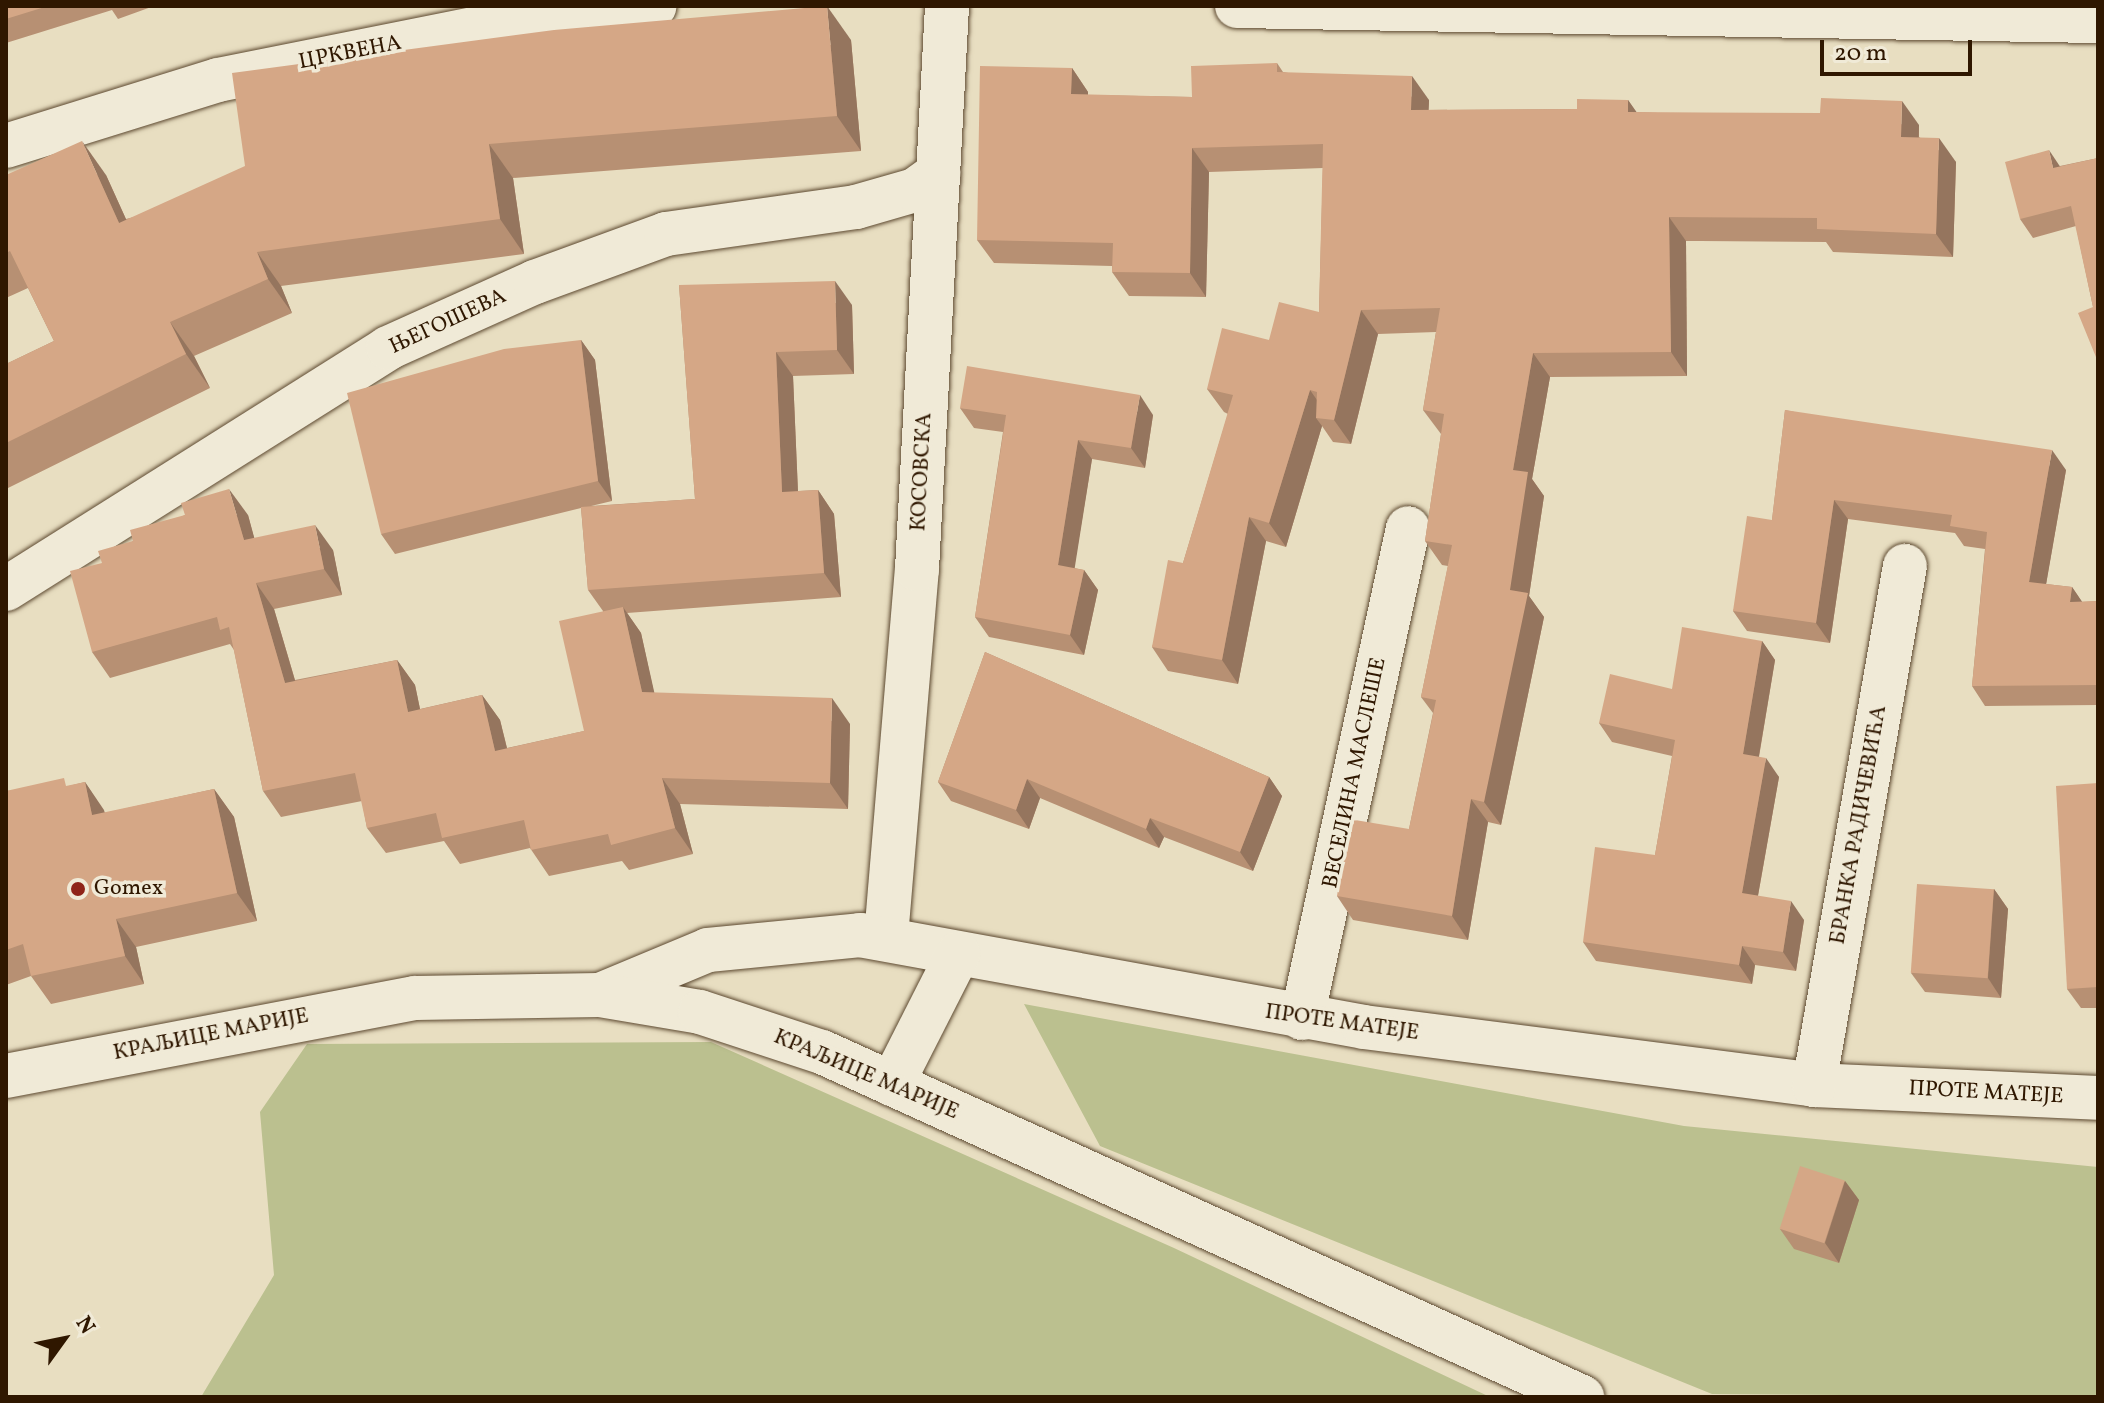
<!DOCTYPE html>
<html>
<head>
<meta charset="utf-8">
<style>
  body { margin:0 }
  #map { position:relative; width:2104px; height:1403px; overflow:hidden; background:#e8dec1; font-family:Vollkorn,serif }
  div>[style] { position:absolute }
  .green>* { inset:0; background:#bbc08f }
  .roads { filter:drop-shadow(0 0 2px #5d4930) drop-shadow(0 0 2px #5d4930) }
  .street>* { height:44px; margin:-22px; padding:0 22px; transform-origin:22px; border-radius:22px; background:#f0ead7 }
  .secondary>* { height:44px; margin:-22px; padding:0 22px; transform-origin:22px; border-radius:22px; background:#f0ead7 }
  .wall>* { inset:0; background:#b79073 }
  .shaded-wall>* { inset:0; background:#95755e }
  .building>* { inset:0; background:#d5a786; transform-origin:0 0 }
  .dots>* { width:22px; height:22px; translate:-50% -50%; box-sizing:border-box; border:4px solid #f0ead7; border-radius:50% }
  span { translate:-50% -50%; white-space:nowrap; text-align:center; line-height:1.15; -webkit-text-stroke:7px #f0ead7; paint-order:stroke }
  .street-label { font-size:22px; color:#2f1700 }
  .poi-label { font-size:22px; color:#2f1700 }
  .left { translate:0 -50%; text-align:left }
  .frame { position:absolute; inset:0; border:8px solid #2f1700; pointer-events:none }
  .north { position:absolute; left:24px; top:1299px; width:80px; height:80px; -webkit-text-stroke:6px #f0ead7; paint-order:stroke; rotate:57deg; font-size:22px; font-weight:700; line-height:32px; text-align:center; color:#2f1700 }
  .north::after { content:''; display:block; margin:auto; width:28px; height:36px; background:#2f1700; clip-path:polygon(50% 0,100% 100%,50% 72%,0 100%) }
  .scale { position:absolute; left:1820px; top:40px; width:152px; height:36px; box-sizing:border-box; border:4px solid #2f1700; border-top:0; padding-left:10px; font-size:24px; line-height:28px; white-space:nowrap; color:#2f1700; -webkit-text-stroke:6px #f0ead7; paint-order:stroke }
</style>
</head>
<body>
<div id="map">
  <div class="green">
    <div style="clip-path:polygon(1024px 1004px,1684px 1126px,2098px 1167px,2098px 1397px,1712px 1394px,1100px 1146px)"></div>
    <div style="clip-path:polygon(711px 1042px,1174px 1248px,1490px 1397px,201px 1397px,274px 1275px,260px 1112px,307px 1044px)"></div>
  </div>
  <div class="roads">
    <div class="street">
      <div style="left:1237px;top:6px;width:861px;rotate:1deg"></div>
      <div style="left:6px;top:146px;width:222px;rotate:-17.3deg"></div>
      <div style="left:218px;top:80px;width:320px;rotate:-11.3deg"></div>
      <div style="left:532px;top:17px;width:123px;rotate:-5.1deg"></div>
      <div style="left:6px;top:589px;width:452px;rotate:-32.2deg"></div>
      <div style="left:388px;top:348px;width:161px;rotate:-24.2deg"></div>
      <div style="left:535px;top:282px;width:140px;rotate:-20.1deg"></div>
      <div style="left:666px;top:234px;width:192px;rotate:-8.1deg"></div>
      <div style="left:856px;top:207px;width:61px;rotate:-16.1deg"></div>
      <div style="left:915px;top:190px;width:29px;rotate:-36deg"></div>
      <div style="left:886px;top:937px;width:369px;rotate:-85.2deg"></div>
      <div style="left:917px;top:569px;width:564px;rotate:-86.95deg"></div>
      <div style="left:600px;top:995px;width:117px;rotate:-22.6deg"></div>
      <div style="left:708px;top:950px;width:153px;rotate:-5.6deg"></div>
      <div style="left:860px;top:935px;width:512px;rotate:10.34deg"></div>
      <div style="left:1364px;top:1027px;width:454px;rotate:7.3deg"></div>
      <div style="left:1814px;top:1085px;width:284px;rotate:2.6deg"></div>
      <div style="left:1302px;top:1018px;width:501px;rotate:-77.79deg"></div>
      <div style="left:892px;top:1084px;width:146px;rotate:-63.1deg"></div>
      <div style="left:1814px;top:1085px;width:527px;rotate:-80.06deg"></div>
    </div>
    <div class="secondary">
      <div style="left:6px;top:1076px;width:416px;rotate:-10.8deg"></div>
      <div style="left:415px;top:998px;width:185px;rotate:-0.9deg"></div>
      <div style="left:600px;top:995px;width:101px;rotate:9.6deg"></div>
      <div style="left:700px;top:1012px;width:128px;rotate:18.2deg"></div>
      <div style="left:822px;top:1052px;width:835px;rotate:24.42deg"></div>
    </div>
  </div>
  <div class="wall">
    <div style="clip-path:polygon(6px 6px,154px 6px,118px 19px,112px 10px,6px 43px)"></div>
    <div style="clip-path:polygon(851px 40px,861px 151px,513px 178px,524px 254px,281px 286px,292px 313px,194px 356px,210px 388px,6px 489px,6px 364px,54px 341px,28px 288px,6px 298px,6px 175px,106px 175px,126px 219px)"></div>
    <div style="clip-path:polygon(1277px 63px,1283px 72px,1429px 100px,1428px 110px,1577px 109px,1628px 100px,1636px 112px,1919px 125px,1919px 137px,1956px 162px,1953px 257px,1833px 252px,1826px 242px,1686px 241px,1687px 376px,1550px 377px,1532px 479px,1544px 496px,1529px 596px,1544px 617px,1501px 825px,1488px 822px,1468px 940px,1353px 920px,1337px 896px,1409px 829px,1433px 713px,1421px 697px,1448px 566px,1442px 565px,1425px 541px,1441px 434px,1423px 410px,1436px 332px,1378px 334px,1351px 444px,1333px 442px,1322px 426px,1286px 547px,1266px 541px,1238px 684px,1168px 671px,1152px 647px,1183px 563px,1228px 414px,1224px 412px,1207px 389px,1269px 340px,1319px 312px,1323px 168px,1209px 172px,1206px 297px,1129px 296px,1112px 272px,1112px 266px,994px 263px,977px 240px,1072px 68px,1088px 92px,1088px 95px,1192px 97px)"></div>
    <div style="clip-path:polygon(2098px 158px,2093px 307px,2076px 226px,2033px 238px,2020px 219px,2060px 166px)"></div>
    <div style="clip-path:polygon(679px 285px,852px 305px,854px 374px,793px 376px,798px 491px,818px 490px,834px 514px,841px 597px,627px 613px,641px 633px,654px 693px,850px 724px,848px 809px,680px 804px,693px 854px,629px 870px,622px 861px,549px 876px,530px 848px,460px 864px,444px 841px,386px 853px,367px 828px,362px 801px,281px 817px,263px 791px,234px 650px,230px 644px,110px 678px,92px 652px,102px 563px,133px 541px,185px 515px,248px 515px,254px 538px,333px 550px,342px 595px,274px 609px,295px 680px,397px 660px,415px 685px,420px 709px,482px 695px,500px 720px,507px 748px,584px 731px,603px 611px,588px 590px,581px 508px,395px 554px,381px 534px,581px 340px,595px 360px,612px 501px,591px 506px,695px 499px)"></div>
    <div style="clip-path:polygon(960px 408px,1153px 415px,1145px 468px,1092px 459px,1074px 568px,1084px 570px,1098px 590px,1084px 655px,989px 637px,975px 617px,1003px 432px,974px 428px)"></div>
    <div style="clip-path:polygon(1785px 410px,2066px 470px,2046px 584px,2072px 587px,2082px 602px,2098px 601px,2098px 705px,1985px 706px,1972px 686px,1985px 549px,1964px 546px,1955px 533px,1848px 519px,1830px 643px,1747px 631px,1733px 611px,1772px 520px)"></div>
    <div style="clip-path:polygon(1762px 641px,1775px 660px,1759px 757px,1779px 777px,1758px 896px,1804px 920px,1796px 971px,1755px 965px,1752px 984px,1596px 961px,1583px 942px,1655px 855px,1672px 756px,1612px 742px,1599px 723px,1672px 689px)"></div>
    <div style="clip-path:polygon(985px 652px,1269px 777px,1282px 796px,1253px 871px,1164px 837px,1159px 848px,1040px 798px,1029px 829px,951px 801px,938px 782px)"></div>
    <div style="clip-path:polygon(85px 782px,105px 813px,214px 789px,234px 817px,257px 921px,136px 947px,144px 984px,51px 1004px,31px 976px,6px 985px,6px 791px,69px 786px)"></div>
    <div style="clip-path:polygon(2098px 783px,2098px 1008px,2081px 1008px,2067px 989px)"></div>
    <div style="clip-path:polygon(1994px 889px,2008px 909px,2001px 998px,1925px 992px,1911px 973px)"></div>
    <div style="clip-path:polygon(1845px 1181px,1859px 1200px,1839px 1263px,1794px 1249px,1780px 1229px)"></div>
  </div>
  <div class="shaded-wall">
    <div style="clip-path:polygon(827px 6px,851px 40px,861px 151px,837px 116px)"></div>
    <div style="clip-path:polygon(1072px 68px,1088px 92px,1088px 118px,1071px 94px)"></div>
    <div style="clip-path:polygon(1412px 76px,1429px 100px,1428px 134px,1411px 110px)"></div>
    <div style="clip-path:polygon(1628px 100px,1645px 124px,1628px 112px)"></div>
    <div style="clip-path:polygon(1902px 101px,1919px 125px,1918px 160px,1901px 137px)"></div>
    <div style="clip-path:polygon(1939px 138px,1956px 162px,1953px 257px,1936px 234px)"></div>
    <div style="clip-path:polygon(82px 141px,106px 175px,143px 257px,119px 223px)"></div>
    <div style="clip-path:polygon(489px 144px,513px 178px,524px 254px,500px 219px)"></div>
    <div style="clip-path:polygon(1192px 148px,1209px 172px,1206px 297px,1190px 273px)"></div>
    <div style="clip-path:polygon(2049px 150px,2061px 168px,2053px 168px)"></div>
    <div style="clip-path:polygon(1669px 217px,1686px 241px,1687px 376px,1671px 352px)"></div>
    <div style="clip-path:polygon(257px 252px,281px 286px,292px 313px,268px 279px)"></div>
    <div style="clip-path:polygon(835px 281px,852px 305px,854px 374px,837px 350px)"></div>
    <div style="clip-path:polygon(1361px 310px,1378px 334px,1351px 444px,1334px 420px)"></div>
    <div style="clip-path:polygon(170px 322px,194px 356px,210px 388px,186px 354px)"></div>
    <div style="clip-path:polygon(581px 340px,595px 360px,612px 501px,598px 481px)"></div>
    <div style="clip-path:polygon(776px 352px,793px 376px,799px 517px,782px 492px)"></div>
    <div style="clip-path:polygon(1533px 353px,1550px 377px,1532px 479px,1544px 496px,1529px 596px,1544px 617px,1501px 825px,1484px 802px,1510px 590px,1513px 470px)"></div>
    <div style="clip-path:polygon(1310px 390px,1326px 413px,1316px 418px,1322px 426px,1286px 547px,1269px 523px)"></div>
    <div style="clip-path:polygon(1140px 395px,1153px 415px,1145px 468px,1131px 448px)"></div>
    <div style="clip-path:polygon(1078px 440px,1092px 459px,1072px 585px,1058px 565px)"></div>
    <div style="clip-path:polygon(2052px 450px,2066px 470px,2043px 602px,2029px 582px)"></div>
    <div style="clip-path:polygon(229px 489px,248px 515px,262px 566px,244px 540px)"></div>
    <div style="clip-path:polygon(818px 490px,834px 514px,841px 597px,824px 573px)"></div>
    <div style="clip-path:polygon(1834px 500px,1848px 519px,1830px 643px,1816px 623px)"></div>
    <div style="clip-path:polygon(1249px 517px,1266px 541px,1238px 684px,1222px 660px)"></div>
    <div style="clip-path:polygon(315px 525px,333px 550px,342px 595px,324px 569px)"></div>
    <div style="clip-path:polygon(1084px 570px,1098px 590px,1084px 655px,1070px 635px)"></div>
    <div style="clip-path:polygon(256px 583px,274px 609px,303px 708px,285px 683px)"></div>
    <div style="clip-path:polygon(2072px 587px,2085px 606px,2070px 602px)"></div>
    <div style="clip-path:polygon(623px 607px,641px 633px,660px 718px,642px 692px)"></div>
    <div style="clip-path:polygon(1762px 641px,1775px 660px,1756px 773px,1743px 754px)"></div>
    <div style="clip-path:polygon(397px 660px,415px 685px,426px 738px,408px 712px)"></div>
    <div style="clip-path:polygon(482px 695px,500px 720px,514px 777px,495px 751px)"></div>
    <div style="clip-path:polygon(832px 698px,850px 724px,848px 809px,830px 783px)"></div>
    <div style="clip-path:polygon(1766px 758px,1779px 777px,1755px 912px,1742px 893px)"></div>
    <div style="clip-path:polygon(1269px 777px,1282px 796px,1253px 871px,1240px 852px)"></div>
    <div style="clip-path:polygon(662px 778px,680px 804px,693px 854px,675px 828px)"></div>
    <div style="clip-path:polygon(1027px 779px,1040px 798px,1029px 829px,1016px 810px)"></div>
    <div style="clip-path:polygon(85px 782px,104px 810px,112px 843px,92px 815px)"></div>
    <div style="clip-path:polygon(214px 789px,234px 817px,257px 921px,237px 893px)"></div>
    <div style="clip-path:polygon(1471px 799px,1488px 822px,1468px 940px,1452px 916px)"></div>
    <div style="clip-path:polygon(1150px 818px,1164px 837px,1159px 848px,1146px 829px)"></div>
    <div style="clip-path:polygon(1994px 889px,2008px 909px,2001px 998px,1988px 978px)"></div>
    <div style="clip-path:polygon(1791px 901px,1804px 920px,1796px 971px,1783px 952px)"></div>
    <div style="clip-path:polygon(116px 919px,136px 947px,144px 984px,125px 956px)"></div>
    <div style="clip-path:polygon(1742px 946px,1755px 965px,1752px 984px,1739px 965px)"></div>
    <div style="clip-path:polygon(1845px 1181px,1859px 1200px,1839px 1263px,1825px 1243px)"></div>
  </div>
  <div class="building">
    <div style="clip-path:polygon(6px 6px,48px 6px,6px 19px)"></div>
    <div style="clip-path:polygon(827px 6px,837px 116px,489px 144px,500px 219px,257px 252px,268px 279px,170px 322px,186px 354px,6px 443px,6px 364px,54px 341px,10px 251px,6px 253px,6px 175px,82px 141px,119px 223px,245px 166px,232px 73px,554px 30px)"></div>
    <div style="clip-path:polygon(1277px 63px,1277px 72px,1412px 76px,1411px 110px,1577px 109px,1577px 99px,1628px 100px,1628px 112px,1820px 113px,1821px 98px,1902px 101px,1901px 137px,1939px 138px,1936px 234px,1817px 229px,1817px 218px,1669px 217px,1671px 352px,1533px 353px,1513px 470px,1528px 472px,1510px 590px,1528px 593px,1484px 802px,1471px 799px,1452px 916px,1337px 896px,1349px 819px,1409px 829px,1436px 700px,1421px 697px,1452px 545px,1425px 541px,1444px 414px,1423px 410px,1440px 308px,1361px 310px,1334px 420px,1316px 418px,1317px 392px,1310px 390px,1269px 523px,1249px 517px,1222px 660px,1152px 647px,1168px 560px,1183px 563px,1233px 395px,1207px 389px,1222px 328px,1269px 340px,1279px 302px,1319px 312px,1323px 144px,1192px 148px,1190px 273px,1112px 272px,1113px 243px,977px 240px,980px 66px,1072px 68px,1071px 94px,1192px 97px,1191px 66px)"></div>
    <div style="clip-path:polygon(2049px 150px,2053px 168px,2098px 158px,2098px 362px,2078px 313px,2093px 307px,2071px 206px,2020px 219px,2005px 162px)"></div>
    <div style="clip-path:polygon(835px 281px,837px 350px,776px 352px,782px 492px,818px 490px,824px 573px,588px 590px,581px 507px,695px 499px,679px 285px)"></div>
    <div style="clip-path:polygon(581px 340px,598px 481px,381px 534px,347px 393px,504px 349px)"></div>
    <div style="clip-path:polygon(967px 366px,1140px 395px,1131px 448px,1078px 440px,1058px 565px,1084px 570px,1070px 635px,975px 617px,1006px 415px,960px 408px)"></div>
    <div style="clip-path:polygon(1785px 410px,2052px 450px,2029px 582px,2072px 587px,2070px 602px,2098px 601px,2098px 685px,1972px 686px,1987px 532px,1950px 526px,1952px 515px,1834px 500px,1816px 623px,1733px 611px,1747px 516px,1772px 520px)"></div>
    <div style="clip-path:polygon(229px 489px,244px 540px,315px 525px,324px 569px,256px 583px,285px 683px,397px 660px,408px 712px,482px 695px,495px 751px,584px 731px,559px 621px,623px 607px,642px 692px,832px 698px,830px 783px,662px 778px,675px 828px,611px 845px,608px 834px,531px 850px,524px 820px,442px 838px,436px 813px,367px 828px,355px 773px,263px 791px,229px 627px,220px 630px,217px 617px,92px 652px,70px 571px,102px 563px,98px 551px,133px 541px,130px 530px,185px 515px,181px 503px)"></div>
    <div style="clip-path:polygon(1682px 627px,1762px 641px,1743px 754px,1766px 758px,1742px 893px,1791px 901px,1783px 952px,1742px 946px,1739px 965px,1583px 942px,1595px 847px,1655px 855px,1675px 740px,1599px 723px,1610px 674px,1672px 689px)"></div>
    <div style="clip-path:polygon(985px 652px,1269px 777px,1240px 852px,1150px 818px,1146px 829px,1027px 779px,1016px 810px,938px 782px)"></div>
    <div style="clip-path:polygon(64px 778px,66px 786px,85px 782px,92px 815px,214px 789px,237px 893px,116px 919px,125px 956px,31px 976px,23px 944px,6px 950px,6px 791px)"></div>
    <div style="clip-path:polygon(2098px 783px,2098px 987px,2067px 989px,2056px 786px)"></div>
    <div style="left:1917px;top:884px;width:77px;height:89px;rotate:4deg"></div>
    <div style="left:1800px;top:1166px;width:47px;height:66px;rotate:18deg"></div>
  </div>
  <div class="dots">
    <div style="left:78px;top:889px;background:#8f2418"></div>
  </div>
  <div class="street-label">
    <span style="left:350px;top:53px;rotate:-11deg">ЦРКВЕНА</span>
    <span style="left:448px;top:322px;rotate:-25deg">ЊЕГОШЕВА</span>
    <span style="left:922px;top:472px;rotate:-87deg">КОСОВСКА</span>
    <span style="left:1355px;top:773px;rotate:-78deg">ВЕСЕЛИНА МАСЛЕШЕ</span>
    <span style="left:1859px;top:825px;rotate:-80deg">БРАНКА РАДИЧЕВИЋА</span>
    <span style="left:1342px;top:1023px;rotate:8deg">ПРОТЕ МАТЕЈЕ</span>
    <span style="left:211px;top:1035px;rotate:-11deg">КРАЉИЦЕ МАРИЈЕ</span>
    <span style="left:866px;top:1075px;rotate:23deg">КРАЉИЦЕ МАРИЈЕ</span>
    <span style="left:1986px;top:1093px;rotate:3deg">ПРОТЕ МАТЕЈЕ</span>
  </div>
  <div class="poi-label">
    <span class="left" style="left:94px;top:889px">Gomex</span>
  </div>
  <div class="frame"></div>
  <div class="north">N</div>
  <div class="scale">20 m</div>
</div>
</body>
</html>
